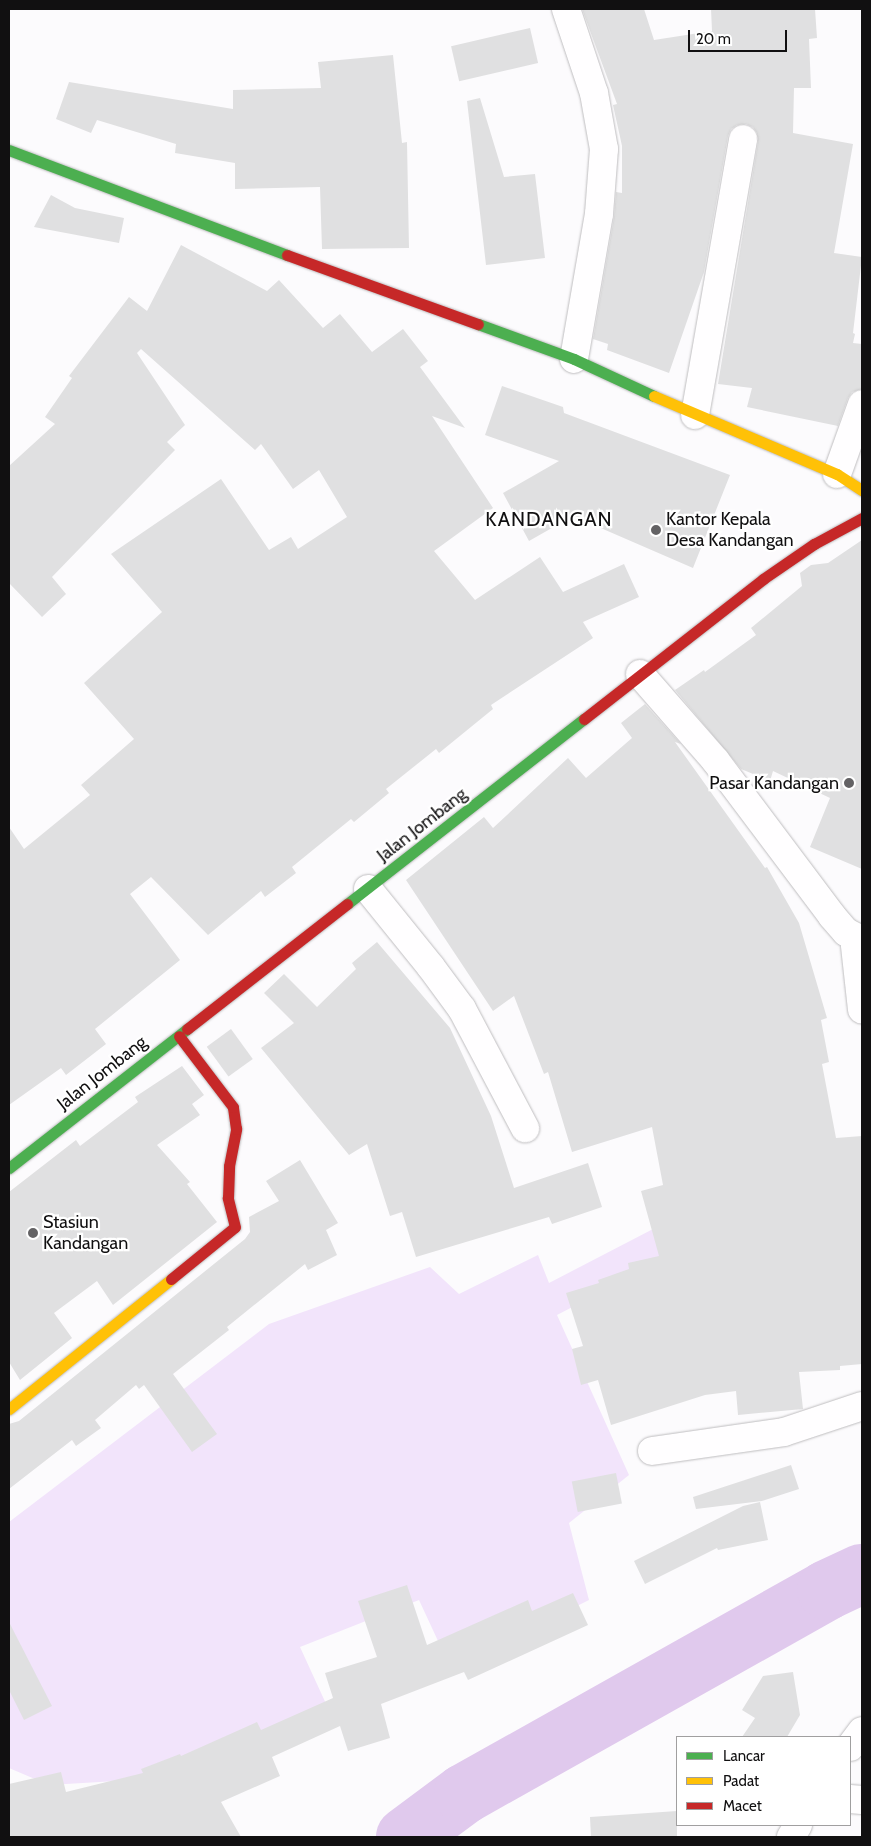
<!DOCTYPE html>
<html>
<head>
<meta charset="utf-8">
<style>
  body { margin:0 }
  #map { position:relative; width:871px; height:1846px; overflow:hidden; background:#fcfbfd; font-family:Cabin,sans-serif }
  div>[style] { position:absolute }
  .green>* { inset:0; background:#f2e4fb }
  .river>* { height:60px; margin:-30px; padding:0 30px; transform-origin:30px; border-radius:30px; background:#e0c9ed }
  .building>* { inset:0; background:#e0e0e1; transform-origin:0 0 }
  .roads { filter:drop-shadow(0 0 1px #bebdbf) drop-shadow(0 0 1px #bebdbf) }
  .street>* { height:28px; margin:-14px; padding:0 14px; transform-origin:14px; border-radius:14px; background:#fffeff }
  .fast>* { height:11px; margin:-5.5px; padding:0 5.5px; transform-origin:5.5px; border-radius:5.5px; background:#4caf50 }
  .slow>* { height:11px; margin:-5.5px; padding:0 5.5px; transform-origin:5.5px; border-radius:5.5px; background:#ffc107 }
  .jam>* { height:11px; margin:-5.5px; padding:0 5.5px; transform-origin:5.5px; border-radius:5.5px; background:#c62828 }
  .dots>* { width:14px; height:14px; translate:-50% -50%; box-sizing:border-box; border:2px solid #fff; border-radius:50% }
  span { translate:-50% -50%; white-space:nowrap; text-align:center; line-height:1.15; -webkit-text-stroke:4.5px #fff; paint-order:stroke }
  .poi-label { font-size:18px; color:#111011 }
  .left { translate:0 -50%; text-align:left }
  .right { translate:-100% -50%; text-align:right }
  .street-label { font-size:18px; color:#111011 }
  .quarter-label { font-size:20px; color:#111011; letter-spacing:1px }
  .frame { position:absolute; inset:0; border:10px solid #111011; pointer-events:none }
  .legend { position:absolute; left:676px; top:1736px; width:175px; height:90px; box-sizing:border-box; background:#fff; border:1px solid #a09fa0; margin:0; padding:6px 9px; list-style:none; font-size:15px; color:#111011 }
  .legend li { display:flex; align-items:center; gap:10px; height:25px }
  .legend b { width:25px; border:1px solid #a09fa0 }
  .scale { position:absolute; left:688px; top:30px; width:99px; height:22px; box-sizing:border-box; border:2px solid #111011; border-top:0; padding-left:6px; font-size:15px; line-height:18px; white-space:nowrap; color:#111011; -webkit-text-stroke:4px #fff; paint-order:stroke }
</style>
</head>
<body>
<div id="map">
  <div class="green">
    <div style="clip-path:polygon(655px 1228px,669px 1257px,557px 1315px,629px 1475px,569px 1523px,589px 1600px,451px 1669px,419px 1600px,300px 1647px,333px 1719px,184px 1777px,49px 1785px,9px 1768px,9px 1522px,269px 1324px,430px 1267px,459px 1294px,538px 1255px,549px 1283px)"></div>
  </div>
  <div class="river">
    <div style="left:406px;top:1837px;width:72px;rotate:-36.6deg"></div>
    <div style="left:464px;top:1794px;width:416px;rotate:-29.3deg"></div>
    <div style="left:827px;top:1590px;width:38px;rotate:-25deg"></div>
  </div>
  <div class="building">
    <div style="clip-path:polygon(582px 9px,644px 9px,654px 40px,712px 31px,711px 9px,815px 9px,817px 38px,809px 39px,811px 88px,794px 88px,793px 133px,853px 144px,834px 253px,862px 257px,853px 333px,855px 334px,853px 343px,862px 344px,862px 389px,852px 392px,848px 398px,838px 426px,747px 407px,752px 388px,718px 384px,758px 142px,757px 133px,753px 127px,746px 124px,737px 125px,731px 129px,728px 136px,704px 272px,669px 373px,607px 350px,608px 344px,593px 339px,614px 217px,616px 192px,622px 193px,622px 146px,613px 105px,617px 104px)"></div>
    <div style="left:530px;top:28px;width:36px;height:81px;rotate:77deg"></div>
    <div style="clip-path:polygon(393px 55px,402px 143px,407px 142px,409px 248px,322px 249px,320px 187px,235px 189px,235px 163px,175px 153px,176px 144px,97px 120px,91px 133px,56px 119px,69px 82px,233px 109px,233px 90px,321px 88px,318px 62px)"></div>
    <div style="clip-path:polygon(480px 98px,504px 177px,535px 174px,545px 258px,486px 265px,467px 101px)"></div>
    <div style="clip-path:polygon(51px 195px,75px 208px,124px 218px,119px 243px,34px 227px)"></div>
    <div style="clip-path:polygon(181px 245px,267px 291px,279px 280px,323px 328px,340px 314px,372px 352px,403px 329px,428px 361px,420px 367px,465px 428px,432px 416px,493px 508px,434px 551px,475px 600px,540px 557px,563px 592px,624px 564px,639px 597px,583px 622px,593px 638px,491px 705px,493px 709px,439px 753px,436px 749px,386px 789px,389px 793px,354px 822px,351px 819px,292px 867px,296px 873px,265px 897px,261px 891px,208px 935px,151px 877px,130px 894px,180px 960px,95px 1029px,106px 1044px,66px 1075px,61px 1068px,9px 1105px,9px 827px,24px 849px,90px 795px,81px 785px,134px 739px,84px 683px,162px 612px,111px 554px,221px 479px,269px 550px,291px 537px,298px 549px,347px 517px,319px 470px,293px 489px,261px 444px,255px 450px,141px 349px,137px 353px,185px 425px,167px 442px,175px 450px,52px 577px,66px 594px,42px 617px,9px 583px,9px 466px,55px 424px,45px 417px,72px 378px,69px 376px,129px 297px,147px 311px)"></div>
    <div style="clip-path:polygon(502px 386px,563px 407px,564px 413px,730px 475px,693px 568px,573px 516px,529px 541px,503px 493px,559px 461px,485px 435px)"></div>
    <div style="clip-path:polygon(862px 540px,862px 869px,810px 847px,830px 798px,773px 771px,770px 781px,741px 769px,675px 690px,704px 670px,705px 672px,756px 635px,751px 628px,802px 586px,800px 573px,811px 565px,828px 563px)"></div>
    <div style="clip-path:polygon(645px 704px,681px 744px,675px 742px,765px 868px,767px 867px,799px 923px,827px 1018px,821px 1020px,829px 1062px,822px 1064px,836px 1138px,862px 1136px,862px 1364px,840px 1366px,840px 1370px,799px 1372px,803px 1409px,738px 1415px,736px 1391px,705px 1395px,611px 1425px,598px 1380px,581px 1385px,572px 1349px,583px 1346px,566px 1293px,599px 1283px,598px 1280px,629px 1269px,628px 1263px,659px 1256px,641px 1191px,663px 1185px,652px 1127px,572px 1152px,548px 1072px,544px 1074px,514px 996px,493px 1011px,406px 880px,484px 817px,493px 828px,568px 758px,586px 778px,632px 738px,621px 723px)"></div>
    <div style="clip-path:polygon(377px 942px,450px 1028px,491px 1116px,514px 1188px,588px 1163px,602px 1207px,552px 1224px,549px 1217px,416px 1257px,402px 1212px,390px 1216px,367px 1144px,349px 1155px,261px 1048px,294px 1023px,264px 993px,284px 974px,317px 1007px,356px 969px,352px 963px)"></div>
    <div style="left:231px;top:1029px;width:37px;height:30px;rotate:54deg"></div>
    <div style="clip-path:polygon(182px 1066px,204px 1095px,192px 1104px,200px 1115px,157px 1145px,190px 1182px,187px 1184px,217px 1222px,113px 1305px,97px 1281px,54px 1313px,72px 1338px,20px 1380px,9px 1362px,9px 1192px,76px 1140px,80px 1146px,138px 1102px,135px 1097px)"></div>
    <div style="clip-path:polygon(300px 1160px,338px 1223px,326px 1230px,337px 1255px,308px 1270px,305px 1264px,227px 1327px,229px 1330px,173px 1374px,217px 1434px,192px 1452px,144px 1385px,139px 1389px,136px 1385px,95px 1420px,101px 1428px,76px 1446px,72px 1440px,9px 1489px,9px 1424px,19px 1421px,245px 1239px,250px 1232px,249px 1217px,279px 1201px,266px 1181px)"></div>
    <div style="clip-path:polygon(791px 1465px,799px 1489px,762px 1501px,696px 1509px,693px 1497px)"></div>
    <div style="left:616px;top:1473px;width:31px;height:45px;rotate:79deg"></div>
    <div style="clip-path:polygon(760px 1502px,768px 1540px,718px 1550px,717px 1548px,645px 1584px,634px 1561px,743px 1506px)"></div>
    <div style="clip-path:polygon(407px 1585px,427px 1645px,528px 1600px,532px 1611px,573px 1593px,588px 1625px,468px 1680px,464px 1672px,381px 1704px,390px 1738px,348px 1751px,340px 1726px,272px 1757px,280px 1776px,221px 1802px,241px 1837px,9px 1837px,9px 1784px,61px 1772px,66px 1792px,143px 1773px,141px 1769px,180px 1754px,181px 1756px,257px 1722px,261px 1730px,333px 1698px,325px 1673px,377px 1657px,358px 1601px)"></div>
    <div style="clip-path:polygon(9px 1622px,52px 1706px,24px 1720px,9px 1690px)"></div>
    <div style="clip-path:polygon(793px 1672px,800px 1715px,787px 1737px,742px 1737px,755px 1718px,742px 1710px,763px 1676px)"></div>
    <div style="clip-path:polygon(677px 1811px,677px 1837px,591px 1837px,590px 1817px)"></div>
  </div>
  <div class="roads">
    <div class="street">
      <div style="left:566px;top:9px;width:89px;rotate:71.6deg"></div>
      <div style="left:594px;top:93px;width:57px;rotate:79.9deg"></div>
      <div style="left:604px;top:149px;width:65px;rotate:94.4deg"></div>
      <div style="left:599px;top:214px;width:147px;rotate:99.8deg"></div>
      <div style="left:695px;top:415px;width:280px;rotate:-80.1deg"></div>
      <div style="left:837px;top:474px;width:74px;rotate:-70.3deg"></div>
      <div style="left:640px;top:674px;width:114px;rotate:48.9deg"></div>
      <div style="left:715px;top:760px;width:195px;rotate:53.1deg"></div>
      <div style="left:832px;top:916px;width:21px;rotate:49deg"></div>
      <div style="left:846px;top:932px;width:18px;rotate:27deg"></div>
      <div style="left:368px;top:889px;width:100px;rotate:51.1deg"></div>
      <div style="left:431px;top:967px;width:52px;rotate:53.6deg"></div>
      <div style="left:462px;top:1009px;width:135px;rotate:62.1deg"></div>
      <div style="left:854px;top:937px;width:73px;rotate:83.7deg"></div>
      <div style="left:652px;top:1451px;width:133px;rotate:-8.2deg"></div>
      <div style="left:784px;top:1432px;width:82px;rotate:-18.4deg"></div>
      <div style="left:850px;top:1747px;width:20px;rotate:-53deg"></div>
      <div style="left:850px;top:1799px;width:12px;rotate:5deg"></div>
      <div style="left:791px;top:1837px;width:14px;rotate:-60deg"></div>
    </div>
    <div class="fast">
      <div style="left:9px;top:150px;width:297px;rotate:20.7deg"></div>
      <div style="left:478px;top:324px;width:102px;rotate:20deg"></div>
      <div style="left:574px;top:359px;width:88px;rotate:24.8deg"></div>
      <div style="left:347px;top:904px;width:301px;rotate:-38deg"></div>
      <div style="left:9px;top:1168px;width:226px;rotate:-38deg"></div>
    </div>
    <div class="slow">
      <div style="left:654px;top:396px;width:199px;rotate:23.1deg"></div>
      <div style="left:837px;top:474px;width:30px;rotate:33deg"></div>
      <div style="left:9px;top:1409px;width:208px;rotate:-38.7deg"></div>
    </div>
    <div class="jam">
      <div style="left:287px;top:255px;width:203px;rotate:19.9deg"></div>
      <div style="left:584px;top:719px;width:227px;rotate:-38deg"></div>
      <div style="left:763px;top:579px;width:62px;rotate:-34.5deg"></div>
      <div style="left:814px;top:544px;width:55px;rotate:-28.4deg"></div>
      <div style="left:187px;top:1029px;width:203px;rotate:-38deg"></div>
      <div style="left:171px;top:1279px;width:82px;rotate:-39.1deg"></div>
      <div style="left:235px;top:1227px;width:30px;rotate:-104deg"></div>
      <div style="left:228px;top:1198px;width:32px;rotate:-88deg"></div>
      <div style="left:229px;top:1166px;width:38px;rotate:-79deg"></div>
      <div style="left:236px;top:1129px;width:22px;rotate:-98deg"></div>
      <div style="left:233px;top:1107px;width:89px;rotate:-127.3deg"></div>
    </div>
  </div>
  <div class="dots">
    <div style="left:656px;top:530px;background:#636264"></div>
    <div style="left:849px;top:783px;background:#636264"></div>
    <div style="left:33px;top:1233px;background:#636264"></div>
  </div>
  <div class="poi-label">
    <span class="left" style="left:666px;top:530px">Kantor Kepala<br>Desa Kandangan</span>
    <span class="right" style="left:839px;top:783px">Pasar Kandangan</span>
    <span class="left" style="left:43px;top:1233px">Stasiun<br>Kandangan</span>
  </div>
  <div class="street-label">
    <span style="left:422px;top:825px;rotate:-38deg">Jalan Jombang</span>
    <span style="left:102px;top:1073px;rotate:-38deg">Jalan Jombang</span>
  </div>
  <div class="quarter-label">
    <span style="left:549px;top:519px">KANDANGAN</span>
  </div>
  <div class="frame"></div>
  <ul class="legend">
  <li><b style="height:6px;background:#4caf50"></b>Lancar</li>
  <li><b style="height:6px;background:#ffc107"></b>Padat</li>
  <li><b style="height:6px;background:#c62828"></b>Macet</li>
  </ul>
  <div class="scale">20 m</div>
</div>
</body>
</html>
